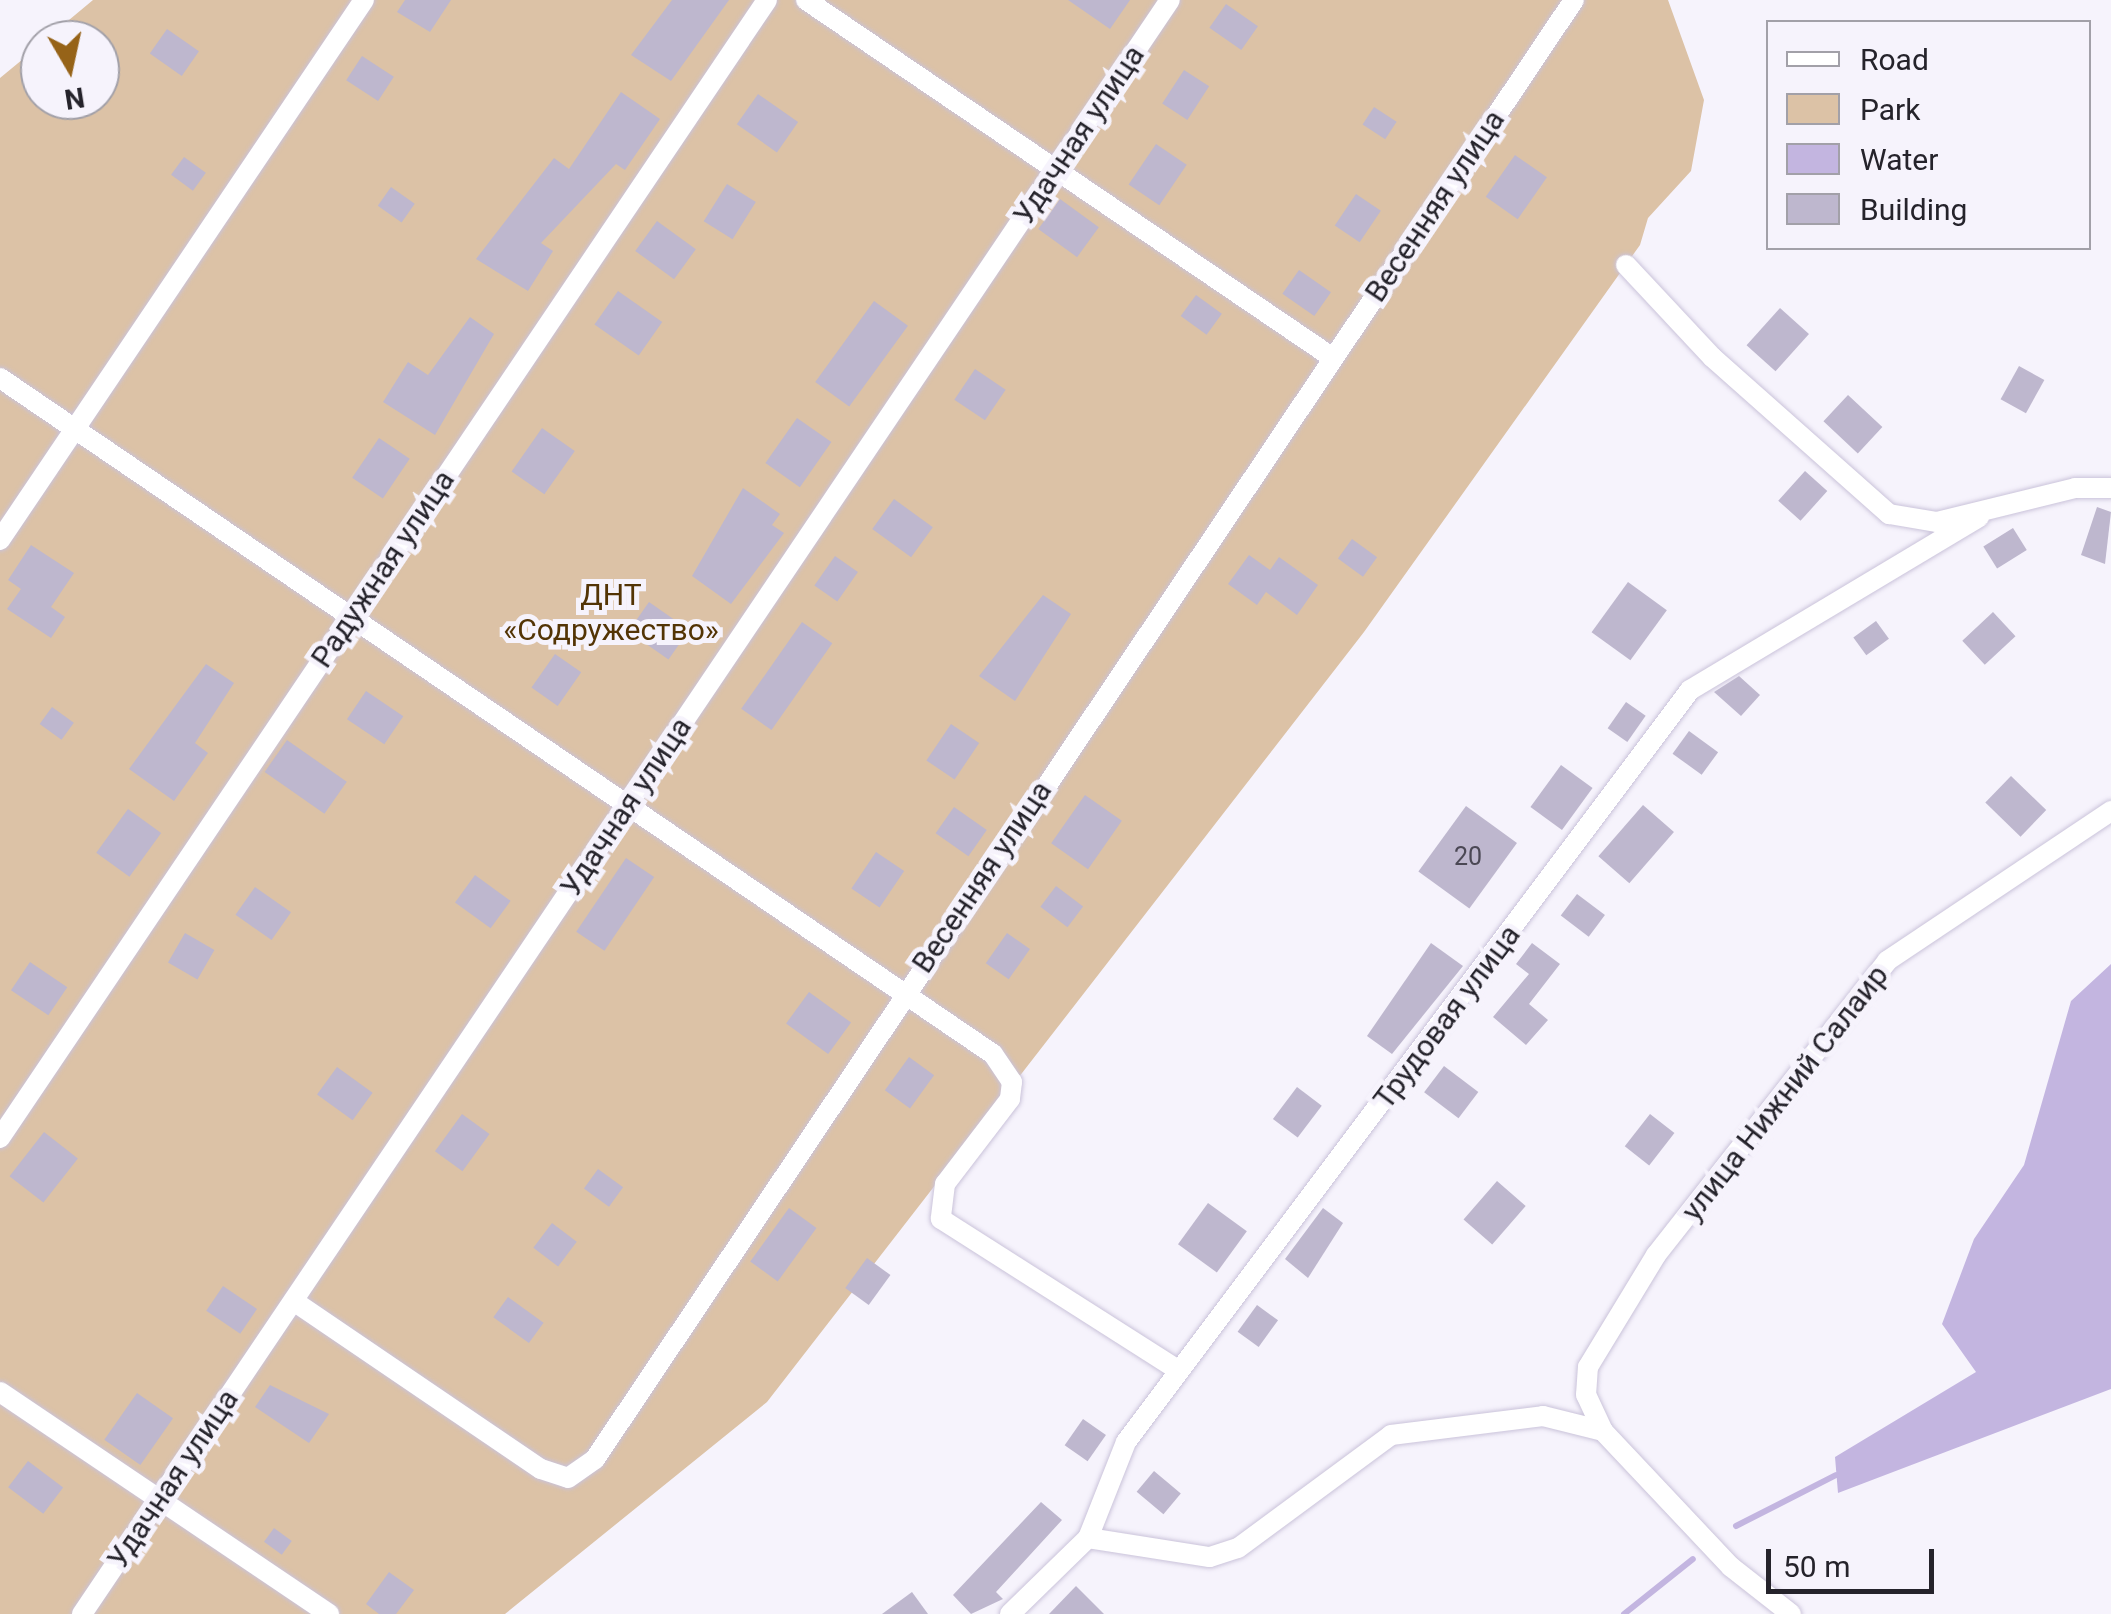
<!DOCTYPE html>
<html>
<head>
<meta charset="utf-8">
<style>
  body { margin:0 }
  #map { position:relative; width:2111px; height:1614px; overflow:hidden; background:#f6f3fc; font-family:Roboto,sans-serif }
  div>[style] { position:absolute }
  .green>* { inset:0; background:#dcc2a6 }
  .water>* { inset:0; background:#c3b5e0 }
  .stream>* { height:6px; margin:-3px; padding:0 3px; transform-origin:3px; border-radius:3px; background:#c3b5e0 }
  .building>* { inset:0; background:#beb7ce; transform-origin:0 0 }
  .roads { filter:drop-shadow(0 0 2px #cac3da) drop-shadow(0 0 2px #cac3da) }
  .minor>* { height:20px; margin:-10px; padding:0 10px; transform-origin:10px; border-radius:10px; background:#fff }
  span { translate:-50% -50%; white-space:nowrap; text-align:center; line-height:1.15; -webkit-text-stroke:10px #f6f3fc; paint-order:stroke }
  .number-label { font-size:25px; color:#4b4854 }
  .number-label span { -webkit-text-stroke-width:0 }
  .street-label { font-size:30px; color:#25232b }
  .park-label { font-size:30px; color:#533405 }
  .legend { position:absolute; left:1766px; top:20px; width:325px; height:230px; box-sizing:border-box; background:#f6f3fc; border:2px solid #a2a0a8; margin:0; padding:12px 18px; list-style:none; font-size:30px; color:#25232b }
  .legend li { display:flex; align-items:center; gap:20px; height:50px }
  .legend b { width:50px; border:2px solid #a2a0a8 }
  .north { position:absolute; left:20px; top:20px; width:100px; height:100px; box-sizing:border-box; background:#f6f3fc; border:2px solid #a2a0a8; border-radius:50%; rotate:171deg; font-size:28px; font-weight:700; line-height:40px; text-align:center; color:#25232b }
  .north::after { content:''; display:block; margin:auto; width:35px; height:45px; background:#966318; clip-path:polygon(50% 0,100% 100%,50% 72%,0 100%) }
  .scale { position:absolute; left:1766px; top:1549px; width:168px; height:45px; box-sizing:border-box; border:5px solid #25232b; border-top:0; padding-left:12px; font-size:30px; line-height:35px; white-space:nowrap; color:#25232b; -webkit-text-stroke:8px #f6f3fc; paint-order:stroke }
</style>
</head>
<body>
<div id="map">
  <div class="green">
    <div style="clip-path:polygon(93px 0,1668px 0,1704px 100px,1691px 171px,1648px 218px,1640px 245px,1364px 632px,767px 1402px,505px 1614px,0 1614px,0 78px,40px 45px,40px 100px,100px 100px,100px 40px,45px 40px)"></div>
  </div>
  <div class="water">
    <div style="clip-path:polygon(2111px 964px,2111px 1389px,1838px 1493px,1835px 1457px,1976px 1372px,1942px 1324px,1974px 1239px,2024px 1165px,2071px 1001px)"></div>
  </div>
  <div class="stream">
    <div style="left:1736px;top:1526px;width:112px;rotate:-27deg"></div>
    <div style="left:1624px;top:1614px;width:88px;rotate:-38.6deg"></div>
  </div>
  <div class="building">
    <div style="clip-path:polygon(405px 0,451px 0,430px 32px,397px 12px)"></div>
    <div style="clip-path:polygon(672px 0,729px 0,671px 81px,631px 55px)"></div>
    <div style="clip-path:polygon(1068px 0,1130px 0,1110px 29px)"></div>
    <div style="left:1226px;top:4px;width:39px;height:29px;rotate:35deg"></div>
    <div style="left:167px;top:29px;width:39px;height:30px;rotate:35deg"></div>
    <div style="left:362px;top:56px;width:38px;height:29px;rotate:33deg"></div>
    <div style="left:1184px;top:70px;width:30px;height:40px;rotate:33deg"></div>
    <div style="clip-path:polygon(621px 92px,660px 119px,625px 170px,616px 164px,541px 243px,553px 251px,528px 291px,476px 259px,554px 158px,569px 169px)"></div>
    <div style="left:758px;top:94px;width:49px;height:37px;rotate:35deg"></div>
    <div style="left:1374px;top:107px;width:27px;height:21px;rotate:33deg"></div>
    <div style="left:1156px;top:144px;width:37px;height:49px;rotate:34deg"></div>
    <div style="left:1515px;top:155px;width:39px;height:51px;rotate:35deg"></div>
    <div style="left:184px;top:157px;width:27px;height:22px;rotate:36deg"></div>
    <div style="left:727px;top:184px;width:34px;height:44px;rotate:32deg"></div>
    <div style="left:391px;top:187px;width:29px;height:23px;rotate:35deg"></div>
    <div style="left:1356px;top:194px;width:30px;height:38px;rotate:34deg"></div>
    <div style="left:1060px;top:199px;width:48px;height:37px;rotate:36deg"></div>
    <div style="left:657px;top:221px;width:48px;height:37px;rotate:36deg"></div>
    <div style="left:1299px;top:270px;width:39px;height:29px;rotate:35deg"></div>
    <div style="left:618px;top:291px;width:54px;height:41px;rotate:35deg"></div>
    <div style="left:1196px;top:295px;width:32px;height:26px;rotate:36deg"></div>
    <div style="left:874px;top:301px;width:42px;height:100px;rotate:36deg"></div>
    <div style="left:1780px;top:308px;width:39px;height:50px;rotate:42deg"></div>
    <div style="clip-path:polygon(470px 317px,494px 334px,435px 435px,383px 402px,408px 362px,428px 375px)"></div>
    <div style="left:2019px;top:366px;width:29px;height:38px;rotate:29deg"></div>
    <div style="left:975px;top:369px;width:37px;height:37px;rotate:34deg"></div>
    <div style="left:1848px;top:395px;width:47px;height:36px;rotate:43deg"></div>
    <div style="left:797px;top:418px;width:42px;height:55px;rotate:35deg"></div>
    <div style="left:542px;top:428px;width:40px;height:53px;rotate:35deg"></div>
    <div style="left:379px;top:438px;width:37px;height:48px;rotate:34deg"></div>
    <div style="left:1805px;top:471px;width:30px;height:40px;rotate:42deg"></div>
    <div style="clip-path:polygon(743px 488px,780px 514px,772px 525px,784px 533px,731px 604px,692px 576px)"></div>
    <div style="left:894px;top:499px;width:48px;height:37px;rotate:36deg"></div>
    <div style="clip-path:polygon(2097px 507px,2111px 512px,2105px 564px,2081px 555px)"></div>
    <div style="left:2013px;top:528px;width:26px;height:35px;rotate:58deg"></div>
    <div style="left:1352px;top:539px;width:31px;height:24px;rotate:36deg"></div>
    <div style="clip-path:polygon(31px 545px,74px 573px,51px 607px,65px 617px,51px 638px,7px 609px,21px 589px,8px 580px)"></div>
    <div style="clip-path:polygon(1249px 555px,1270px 570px,1279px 557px,1318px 585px,1297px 615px,1266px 592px,1257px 605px,1228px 584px)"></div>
    <div style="left:835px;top:556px;width:28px;height:36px;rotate:35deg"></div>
    <div style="left:1628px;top:582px;width:48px;height:62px;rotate:36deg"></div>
    <div style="clip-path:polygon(1043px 595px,1071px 614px,1015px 701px,979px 676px)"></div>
    <div style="left:649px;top:602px;width:49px;height:36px;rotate:35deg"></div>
    <div style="left:1993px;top:612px;width:33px;height:42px;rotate:47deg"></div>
    <div style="left:1876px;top:621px;width:22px;height:28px;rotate:54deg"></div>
    <div style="left:802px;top:622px;width:37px;height:106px;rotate:35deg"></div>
    <div style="left:555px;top:654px;width:32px;height:41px;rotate:35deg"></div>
    <div style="clip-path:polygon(206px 664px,234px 683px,195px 743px,208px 753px,174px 801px,129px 769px)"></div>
    <div style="clip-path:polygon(1739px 676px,1760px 695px,1741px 716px,1714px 692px)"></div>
    <div style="left:366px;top:691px;width:45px;height:34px;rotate:34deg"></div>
    <div style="left:1626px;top:702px;width:24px;height:32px;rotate:35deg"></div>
    <div style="left:52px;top:707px;width:27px;height:21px;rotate:36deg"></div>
    <div style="left:951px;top:724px;width:34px;height:44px;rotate:34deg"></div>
    <div style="left:1689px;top:731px;width:36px;height:28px;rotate:36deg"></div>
    <div style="left:287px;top:740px;width:73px;height:39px;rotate:35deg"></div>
    <div style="left:1561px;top:765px;width:39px;height:52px;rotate:36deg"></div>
    <div style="left:2011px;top:776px;width:49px;height:37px;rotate:44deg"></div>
    <div style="left:1085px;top:795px;width:45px;height:59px;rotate:35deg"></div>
    <div style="left:1643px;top:805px;width:41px;height:68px;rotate:41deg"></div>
    <div style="left:1466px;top:806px;width:63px;height:81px;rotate:36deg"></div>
    <div style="left:954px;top:807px;width:40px;height:32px;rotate:35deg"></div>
    <div style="left:128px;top:809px;width:41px;height:54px;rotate:36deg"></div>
    <div style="left:876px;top:852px;width:34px;height:44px;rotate:34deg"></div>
    <div style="left:626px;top:858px;width:34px;height:89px;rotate:34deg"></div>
    <div style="left:475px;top:875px;width:44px;height:34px;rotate:36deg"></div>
    <div style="left:1056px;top:886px;width:34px;height:26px;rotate:37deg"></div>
    <div style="left:255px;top:887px;width:44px;height:34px;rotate:35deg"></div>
    <div style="left:1577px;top:894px;width:35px;height:27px;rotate:37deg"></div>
    <div style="left:185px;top:933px;width:34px;height:34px;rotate:30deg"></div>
    <div style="left:1007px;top:933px;width:28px;height:37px;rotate:35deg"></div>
    <div style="clip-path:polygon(1431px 943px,1463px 966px,1392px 1054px,1367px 1036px)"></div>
    <div style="clip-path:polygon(1532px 943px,1560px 964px,1529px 1004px,1548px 1020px,1526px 1045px,1493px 1017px,1529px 974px,1516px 964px)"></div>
    <div style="left:30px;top:962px;width:45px;height:34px;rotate:34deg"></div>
    <div style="left:809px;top:992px;width:52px;height:39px;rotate:36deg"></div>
    <div style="left:909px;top:1057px;width:31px;height:41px;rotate:36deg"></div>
    <div style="left:1444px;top:1066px;width:43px;height:33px;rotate:37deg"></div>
    <div style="left:337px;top:1067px;width:44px;height:34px;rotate:36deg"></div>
    <div style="left:1297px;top:1087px;width:31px;height:40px;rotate:37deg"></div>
    <div style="left:462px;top:1114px;width:34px;height:46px;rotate:36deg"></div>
    <div style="left:1650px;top:1114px;width:31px;height:41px;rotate:38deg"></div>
    <div style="left:44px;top:1132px;width:43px;height:56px;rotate:38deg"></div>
    <div style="left:598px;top:1169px;width:31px;height:24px;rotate:36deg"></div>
    <div style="left:1497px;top:1181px;width:38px;height:51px;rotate:41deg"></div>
    <div style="left:1208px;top:1203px;width:48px;height:51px;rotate:36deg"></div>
    <div style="left:789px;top:1208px;width:34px;height:66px;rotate:36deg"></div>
    <div style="clip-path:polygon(1323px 1208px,1343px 1223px,1308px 1278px,1285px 1259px)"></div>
    <div style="left:552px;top:1223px;width:31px;height:31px;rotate:37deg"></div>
    <div style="left:867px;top:1258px;width:29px;height:37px;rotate:36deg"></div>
    <div style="left:223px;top:1286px;width:41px;height:30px;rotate:34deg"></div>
    <div style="left:508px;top:1297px;width:44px;height:25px;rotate:36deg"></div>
    <div style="left:1257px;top:1305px;width:26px;height:33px;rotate:36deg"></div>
    <div style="clip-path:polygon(270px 1385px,329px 1414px,309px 1443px,255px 1407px)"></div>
    <div style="left:137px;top:1393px;width:44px;height:57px;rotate:35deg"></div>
    <div style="left:1083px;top:1419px;width:28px;height:32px;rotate:35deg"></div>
    <div style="left:28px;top:1461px;width:44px;height:33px;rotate:37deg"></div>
    <div style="left:1154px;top:1471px;width:35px;height:27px;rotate:40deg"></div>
    <div style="clip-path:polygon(1041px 1502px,1062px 1520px,996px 1592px,1003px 1599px,971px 1614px,953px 1595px)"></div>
    <div style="left:274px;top:1528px;width:22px;height:17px;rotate:36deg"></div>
    <div style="clip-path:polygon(389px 1572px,414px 1590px,396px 1614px,379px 1614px,366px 1604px)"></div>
    <div style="clip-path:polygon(1076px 1586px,1104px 1614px,1049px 1614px)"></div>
    <div style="clip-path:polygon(912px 1592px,928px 1614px,882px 1614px)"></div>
  </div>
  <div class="roads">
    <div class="minor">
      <div style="left:806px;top:0;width:637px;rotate:34.19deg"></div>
      <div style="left:1626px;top:265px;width:126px;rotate:46.9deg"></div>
      <div style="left:1712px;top:357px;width:237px;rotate:41.6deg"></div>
      <div style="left:1889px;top:514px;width:49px;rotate:9.5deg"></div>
      <div style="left:1937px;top:522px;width:142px;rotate:-13.8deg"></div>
      <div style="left:2075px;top:488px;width:36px"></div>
      <div style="left:0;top:378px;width:1201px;rotate:34.25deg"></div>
      <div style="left:993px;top:1054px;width:34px;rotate:56deg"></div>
      <div style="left:1012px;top:1082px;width:17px;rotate:97deg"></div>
      <div style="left:1010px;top:1099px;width:107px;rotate:127.4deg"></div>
      <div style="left:945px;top:1184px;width:35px;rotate:97deg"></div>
      <div style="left:941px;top:1219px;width:281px;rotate:32.5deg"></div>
      <div style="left:0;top:540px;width:651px;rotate:-56.02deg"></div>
      <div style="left:0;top:1138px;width:1372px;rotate:-56.02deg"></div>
      <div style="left:295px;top:1302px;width:297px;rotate:34.2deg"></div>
      <div style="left:541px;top:1469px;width:28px;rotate:18deg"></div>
      <div style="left:568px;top:1478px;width:33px;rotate:-35deg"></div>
      <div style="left:595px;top:1459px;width:1757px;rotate:-56.14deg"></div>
      <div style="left:0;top:1392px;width:397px;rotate:34deg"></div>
      <div style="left:1088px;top:1538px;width:123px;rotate:8.9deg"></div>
      <div style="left:1210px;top:1557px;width:29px;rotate:-18deg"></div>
      <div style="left:1238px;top:1548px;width:190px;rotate:-36.4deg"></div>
      <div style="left:1391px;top:1435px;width:153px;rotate:-7.1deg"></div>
      <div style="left:1543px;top:1416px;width:62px;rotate:14deg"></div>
      <div style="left:82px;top:1614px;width:1946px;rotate:-56.02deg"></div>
      <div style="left:1010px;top:1614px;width:109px;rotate:-44.3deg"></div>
      <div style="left:1088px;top:1538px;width:103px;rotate:-68.4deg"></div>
      <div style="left:1126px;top:1442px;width:940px;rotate:-53.13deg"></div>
      <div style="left:1690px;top:690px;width:337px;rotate:-30.9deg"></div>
      <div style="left:1791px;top:1614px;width:76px;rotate:-141.9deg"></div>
      <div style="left:1731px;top:1567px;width:187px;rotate:-133.3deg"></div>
      <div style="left:1603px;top:1431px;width:40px;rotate:-115deg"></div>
      <div style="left:1586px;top:1395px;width:28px;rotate:-86deg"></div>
      <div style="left:1588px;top:1367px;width:131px;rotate:-58.7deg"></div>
      <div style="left:1656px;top:1255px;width:374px;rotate:-51.8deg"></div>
      <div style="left:1887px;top:961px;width:270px;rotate:-33.8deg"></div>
    </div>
  </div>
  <div class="number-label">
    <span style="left:1468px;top:857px">20</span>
  </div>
  <div class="street-label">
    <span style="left:1079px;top:135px;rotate:-56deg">Удачная улица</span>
    <span style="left:1435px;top:206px;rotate:-56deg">Весенняя улица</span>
    <span style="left:383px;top:569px;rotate:-56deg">Радужная улица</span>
    <span style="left:626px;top:807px;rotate:-56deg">Удачная улица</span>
    <span style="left:982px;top:877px;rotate:-56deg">Весенняя улица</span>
    <span style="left:1447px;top:1017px;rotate:-53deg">Трудовая улица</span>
    <span style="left:1785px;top:1093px;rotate:-52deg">улица Нижний Салаир</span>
    <span style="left:173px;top:1479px;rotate:-56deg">Удачная улица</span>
  </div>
  <div class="park-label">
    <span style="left:611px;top:612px">ДНТ<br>«Содружество»</span>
  </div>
  <ul class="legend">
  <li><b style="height:12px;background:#fff"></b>Road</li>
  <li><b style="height:28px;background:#dcc2a6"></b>Park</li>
  <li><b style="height:28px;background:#c3b5e0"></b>Water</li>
  <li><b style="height:28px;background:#beb7ce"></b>Building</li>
  </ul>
  <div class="north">N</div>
  <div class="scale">50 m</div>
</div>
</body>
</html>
